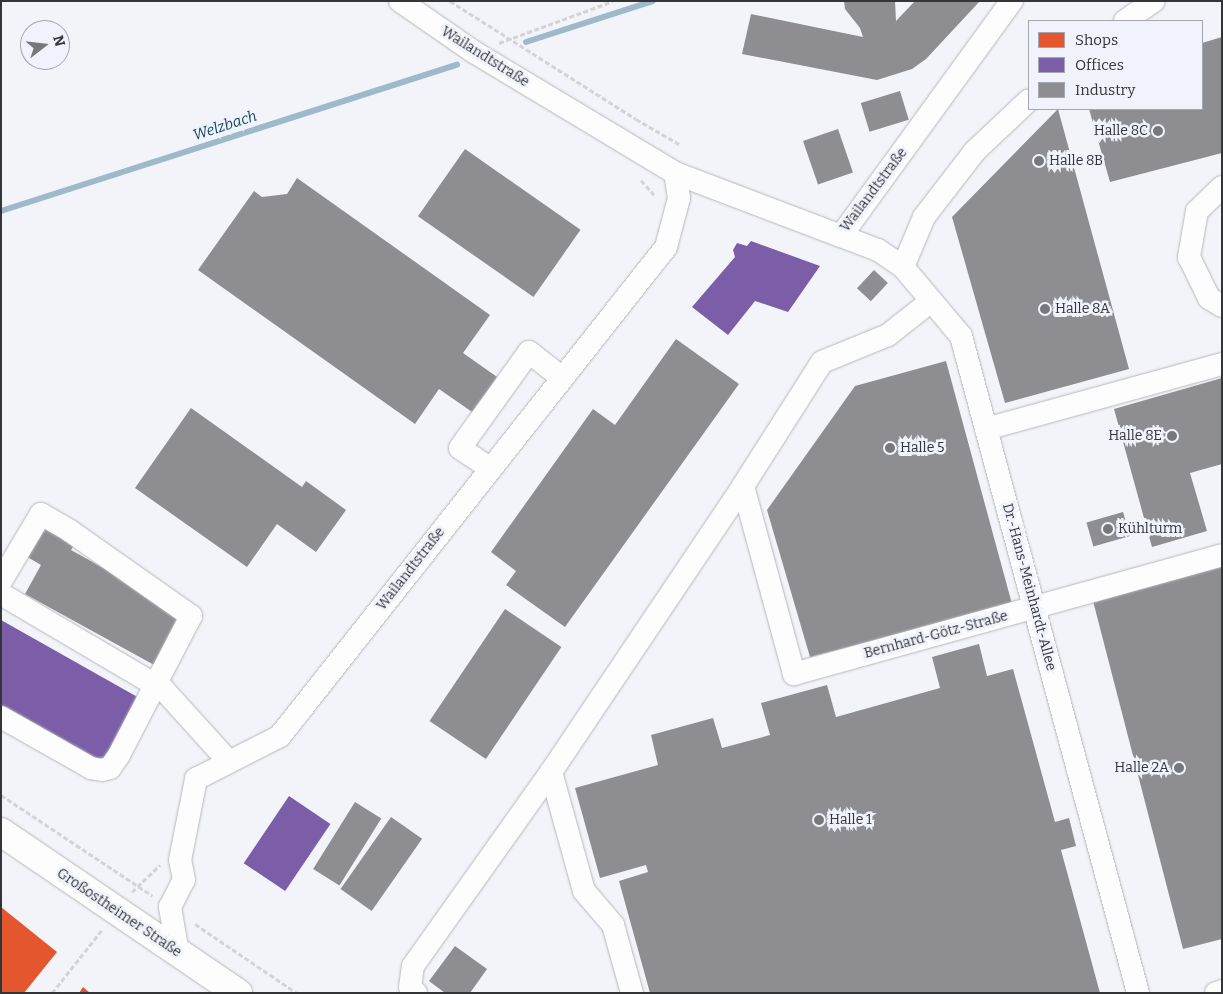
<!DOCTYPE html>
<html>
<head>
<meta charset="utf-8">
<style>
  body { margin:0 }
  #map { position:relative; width:1223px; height:994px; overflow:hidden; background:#f3f4f9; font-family:Bitter,serif }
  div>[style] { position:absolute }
  .shops>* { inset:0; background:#e4572e }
  .offices>* { inset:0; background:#7b5ea7; transform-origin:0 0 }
  .industry>* { inset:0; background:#8d8d92; transform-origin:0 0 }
  .stream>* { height:6px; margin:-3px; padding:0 3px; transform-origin:3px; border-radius:3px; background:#9ebaca }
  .path>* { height:3px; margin-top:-1.5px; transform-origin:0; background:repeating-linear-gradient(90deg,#d4d4d6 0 5px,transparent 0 7.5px) }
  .roads { filter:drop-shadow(0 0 1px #b6b7ba) drop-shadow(0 0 1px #b6b7ba) }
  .minor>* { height:22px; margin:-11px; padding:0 11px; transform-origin:11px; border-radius:11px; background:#fdfdfe }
  .major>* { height:28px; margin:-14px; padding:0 14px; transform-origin:14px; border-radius:14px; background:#fdfdfe }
  .dots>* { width:14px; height:14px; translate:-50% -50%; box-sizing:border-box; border:2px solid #f0f3fc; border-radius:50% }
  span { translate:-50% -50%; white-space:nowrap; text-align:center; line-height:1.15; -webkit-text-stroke:5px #f0f3fc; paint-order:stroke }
  .street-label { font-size:14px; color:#343538 }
  .poi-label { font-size:14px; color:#343538 }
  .right { translate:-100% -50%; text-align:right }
  .left { translate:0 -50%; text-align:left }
  .water-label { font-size:15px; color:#13485f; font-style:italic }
  .frame { position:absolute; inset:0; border:2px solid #343538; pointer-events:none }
  .legend { position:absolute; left:1028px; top:20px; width:175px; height:90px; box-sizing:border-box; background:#f0f3fc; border:1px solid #a5a7ae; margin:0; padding:6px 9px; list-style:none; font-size:15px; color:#343538 }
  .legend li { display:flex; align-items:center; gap:10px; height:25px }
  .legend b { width:25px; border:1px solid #a5a7ae }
  .north { position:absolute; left:20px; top:20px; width:50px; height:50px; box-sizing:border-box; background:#f0f3fc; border:1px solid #a5a7ae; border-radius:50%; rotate:74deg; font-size:14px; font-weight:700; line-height:20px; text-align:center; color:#343538 }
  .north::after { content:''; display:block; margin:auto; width:18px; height:22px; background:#77787c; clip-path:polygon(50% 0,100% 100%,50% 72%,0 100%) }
</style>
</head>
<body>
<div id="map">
  <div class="shops">
    <div style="clip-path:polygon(1px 907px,57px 952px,24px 993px,1px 993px)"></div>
    <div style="clip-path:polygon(83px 987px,90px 993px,79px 993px)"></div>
  </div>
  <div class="offices">
    <div style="clip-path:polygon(751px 241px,820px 266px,788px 312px,755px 301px,728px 335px,692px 307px,735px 257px,733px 250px,737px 243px,747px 246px)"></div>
    <div style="clip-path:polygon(1px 620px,141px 699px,104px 765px,1px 707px)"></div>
    <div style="left:289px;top:796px;width:50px;height:81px;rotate:34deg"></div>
  </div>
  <div class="industry">
    <div style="clip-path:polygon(844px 1px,895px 1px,896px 21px,915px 1px,980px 1px,926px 59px,912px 69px,877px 80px,742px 54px,751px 14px,863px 37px,860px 28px,845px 9px)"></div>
    <div style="clip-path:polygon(1222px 37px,1222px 153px,1110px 182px,1089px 109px,1202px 109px,1202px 43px)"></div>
    <div style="left:900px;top:91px;width:30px;height:41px;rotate:73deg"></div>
    <div style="clip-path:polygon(1058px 109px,1129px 369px,1005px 403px,952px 217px)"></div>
    <div style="left:838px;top:129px;width:46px;height:37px;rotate:71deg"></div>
    <div style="left:465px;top:149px;width:141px;height:82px;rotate:35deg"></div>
    <div style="clip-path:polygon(297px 178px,490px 315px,463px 353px,500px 379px,475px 414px,439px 389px,415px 424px,198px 270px,254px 191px,262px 197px,287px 194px)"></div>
    <div style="left:874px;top:270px;width:19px;height:25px;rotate:43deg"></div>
    <div style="clip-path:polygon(676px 339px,739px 384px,565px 627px,506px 585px,516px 571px,491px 552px,593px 409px,615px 425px)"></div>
    <div style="clip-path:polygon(946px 361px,1012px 604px,810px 657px,767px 510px,855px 386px)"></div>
    <div style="clip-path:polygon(1222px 378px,1222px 464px,1190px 473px,1207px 531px,1152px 547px,1114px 409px)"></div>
    <div style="clip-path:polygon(191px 408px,302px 487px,306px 481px,346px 510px,316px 552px,277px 524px,247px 567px,135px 488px)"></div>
    <div style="left:1123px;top:512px;width:25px;height:38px;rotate:74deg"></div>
    <div style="clip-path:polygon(43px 521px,77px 540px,71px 550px,184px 613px,156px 666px,25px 594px,41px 565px,24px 555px)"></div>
    <div style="clip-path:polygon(1222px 564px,1222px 939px,1183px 949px,1092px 597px)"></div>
    <div style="left:505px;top:609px;width:68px;height:135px;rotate:34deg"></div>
    <div style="clip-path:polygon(979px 644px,987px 676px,1013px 669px,1055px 822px,1069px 818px,1076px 846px,1061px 850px,1100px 993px,650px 993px,619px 881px,648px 872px,646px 865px,600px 878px,575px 788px,658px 765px,651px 735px,713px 718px,722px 748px,770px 735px,761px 703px,827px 685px,836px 717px,940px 688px,932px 657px)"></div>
    <div style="left:355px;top:802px;width:31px;height:79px;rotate:32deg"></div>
    <div style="left:391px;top:817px;width:38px;height:88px;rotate:35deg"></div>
    <div style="clip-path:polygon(455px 946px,487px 969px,470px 993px,445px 993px,429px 981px)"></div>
  </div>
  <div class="stream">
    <div style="left:526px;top:42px;width:133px;rotate:-17.9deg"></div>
    <div style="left:1px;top:211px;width:479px;rotate:-17.8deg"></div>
  </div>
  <div class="path">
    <div style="left:450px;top:1px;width:220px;rotate:32.4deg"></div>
    <div style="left:636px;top:119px;width:50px;rotate:30.2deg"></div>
    <div style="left:499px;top:43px;width:121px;rotate:-20.2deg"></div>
    <div style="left:641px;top:180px;width:21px;rotate:49deg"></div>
    <div style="left:1px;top:795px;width:182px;rotate:33.6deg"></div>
    <div style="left:132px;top:892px;width:39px;rotate:-44deg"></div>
    <div style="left:195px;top:924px;width:123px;rotate:34.1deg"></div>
    <div style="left:52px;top:993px;width:80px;rotate:-51.6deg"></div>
  </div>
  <div class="roads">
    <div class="minor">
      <div style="left:400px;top:1px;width:90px;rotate:34.6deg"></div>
      <div style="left:474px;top:52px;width:235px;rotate:31deg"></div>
      <div style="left:675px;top:173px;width:178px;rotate:20.8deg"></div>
      <div style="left:841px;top:236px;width:291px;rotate:-54deg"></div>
      <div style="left:1125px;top:21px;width:35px;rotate:-35deg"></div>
      <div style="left:1222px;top:187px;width:35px;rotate:136deg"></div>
      <div style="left:1197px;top:211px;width:47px;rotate:99.9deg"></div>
      <div style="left:1189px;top:257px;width:46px;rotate:64deg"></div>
      <div style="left:1209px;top:298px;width:15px;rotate:32deg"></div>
      <div style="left:841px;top:236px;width:40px;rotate:21deg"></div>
      <div style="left:878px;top:250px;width:30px;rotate:34deg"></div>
      <div style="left:903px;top:267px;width:90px;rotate:50deg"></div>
      <div style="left:961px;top:336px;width:680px;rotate:74.92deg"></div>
      <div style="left:903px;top:267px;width:54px;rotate:-67.2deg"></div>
      <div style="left:924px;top:217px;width:83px;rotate:-52.3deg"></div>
      <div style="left:975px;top:151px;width:74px;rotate:-43.4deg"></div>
      <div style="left:986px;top:429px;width:245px;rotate:-15.4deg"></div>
      <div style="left:491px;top:469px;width:37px;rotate:-146deg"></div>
      <div style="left:460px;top:448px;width:118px;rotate:-54.3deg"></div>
      <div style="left:529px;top:352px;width:42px;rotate:38.2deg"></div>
      <div style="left:743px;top:486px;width:195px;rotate:74.8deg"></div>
      <div style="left:794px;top:674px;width:444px;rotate:-15.5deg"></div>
      <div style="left:1px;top:581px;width:78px;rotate:-59.2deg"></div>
      <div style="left:41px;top:514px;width:34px;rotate:30deg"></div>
      <div style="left:70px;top:531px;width:148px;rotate:35.1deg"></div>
      <div style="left:191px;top:616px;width:157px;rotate:117.4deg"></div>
      <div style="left:119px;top:755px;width:16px;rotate:125deg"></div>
      <div style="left:110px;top:768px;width:8px;rotate:166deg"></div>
      <div style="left:102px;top:770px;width:11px;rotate:-170deg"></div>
      <div style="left:91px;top:768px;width:103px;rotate:-150.5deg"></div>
      <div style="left:1px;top:594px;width:189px;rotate:30.5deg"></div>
      <div style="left:164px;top:690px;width:97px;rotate:47.9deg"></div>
      <div style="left:551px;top:772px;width:123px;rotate:74.5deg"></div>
      <div style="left:584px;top:891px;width:45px;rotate:49.5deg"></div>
      <div style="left:613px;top:925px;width:71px;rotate:74.4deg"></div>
      <div style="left:178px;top:953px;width:47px;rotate:-99.9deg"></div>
      <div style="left:170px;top:907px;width:30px;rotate:-63deg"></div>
      <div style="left:184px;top:880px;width:20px;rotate:-101deg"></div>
      <div style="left:180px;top:860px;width:83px;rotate:-78.8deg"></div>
      <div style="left:196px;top:779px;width:94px;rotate:-27.1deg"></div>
      <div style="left:280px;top:736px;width:623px;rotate:-51.71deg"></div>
      <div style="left:666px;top:247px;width:51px;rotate:-75.1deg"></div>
      <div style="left:679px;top:198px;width:25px;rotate:-99deg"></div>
      <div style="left:416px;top:993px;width:8px;rotate:-135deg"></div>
      <div style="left:410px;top:987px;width:21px;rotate:-82deg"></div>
      <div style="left:413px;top:966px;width:238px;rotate:-54.6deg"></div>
      <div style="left:551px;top:772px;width:344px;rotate:-56.1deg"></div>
      <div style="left:743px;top:486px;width:147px;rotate:-57.5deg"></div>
      <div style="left:822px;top:362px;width:71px;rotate:-22.2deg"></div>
      <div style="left:888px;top:335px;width:55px;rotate:-38.3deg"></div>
      <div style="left:1216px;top:993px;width:6px;rotate:-18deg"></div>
    </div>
    <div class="major">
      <div style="left:1px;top:832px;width:287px;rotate:34.2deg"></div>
    </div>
  </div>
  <div class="dots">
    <div style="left:1158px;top:131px;background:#77787c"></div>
    <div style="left:1039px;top:161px;background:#77787c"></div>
    <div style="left:1045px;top:309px;background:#77787c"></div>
    <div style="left:1172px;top:436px;background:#77787c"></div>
    <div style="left:890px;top:448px;background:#77787c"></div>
    <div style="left:1108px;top:529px;background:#77787c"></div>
    <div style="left:1179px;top:768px;background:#77787c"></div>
    <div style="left:819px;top:820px;background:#77787c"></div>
  </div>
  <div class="street-label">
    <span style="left:485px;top:57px;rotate:32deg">Wailandtstraße</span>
    <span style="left:874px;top:190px;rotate:-53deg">Wailandtstraße</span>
    <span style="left:411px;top:569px;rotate:-52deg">Wailandtstraße</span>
    <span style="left:1029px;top:587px;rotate:75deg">Dr.-Hans-Meinhardt-Allee</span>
    <span style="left:936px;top:635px;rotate:-15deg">Bernhard-Götz-Straße</span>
    <span style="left:119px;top:913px;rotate:34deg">Großostheimer Straße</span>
  </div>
  <div class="poi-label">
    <span class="right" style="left:1148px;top:131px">Halle 8C</span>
    <span class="left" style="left:1049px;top:161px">Halle 8B</span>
    <span class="left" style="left:1055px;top:309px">Halle 8A</span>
    <span class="right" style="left:1162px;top:436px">Halle 8E</span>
    <span class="left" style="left:900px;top:448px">Halle 5</span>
    <span class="left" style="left:1118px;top:529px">Kühlturm</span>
    <span class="right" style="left:1169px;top:768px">Halle 2A</span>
    <span class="left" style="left:829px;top:820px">Halle 1</span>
  </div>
  <div class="water-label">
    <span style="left:225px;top:126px;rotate:-18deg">Welzbach</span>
  </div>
  <div class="frame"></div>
  <ul class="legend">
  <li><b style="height:14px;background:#e4572e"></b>Shops</li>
  <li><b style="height:14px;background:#7b5ea7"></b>Offices</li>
  <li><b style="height:14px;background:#8d8d92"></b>Industry</li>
  </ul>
  <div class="north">N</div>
</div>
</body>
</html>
